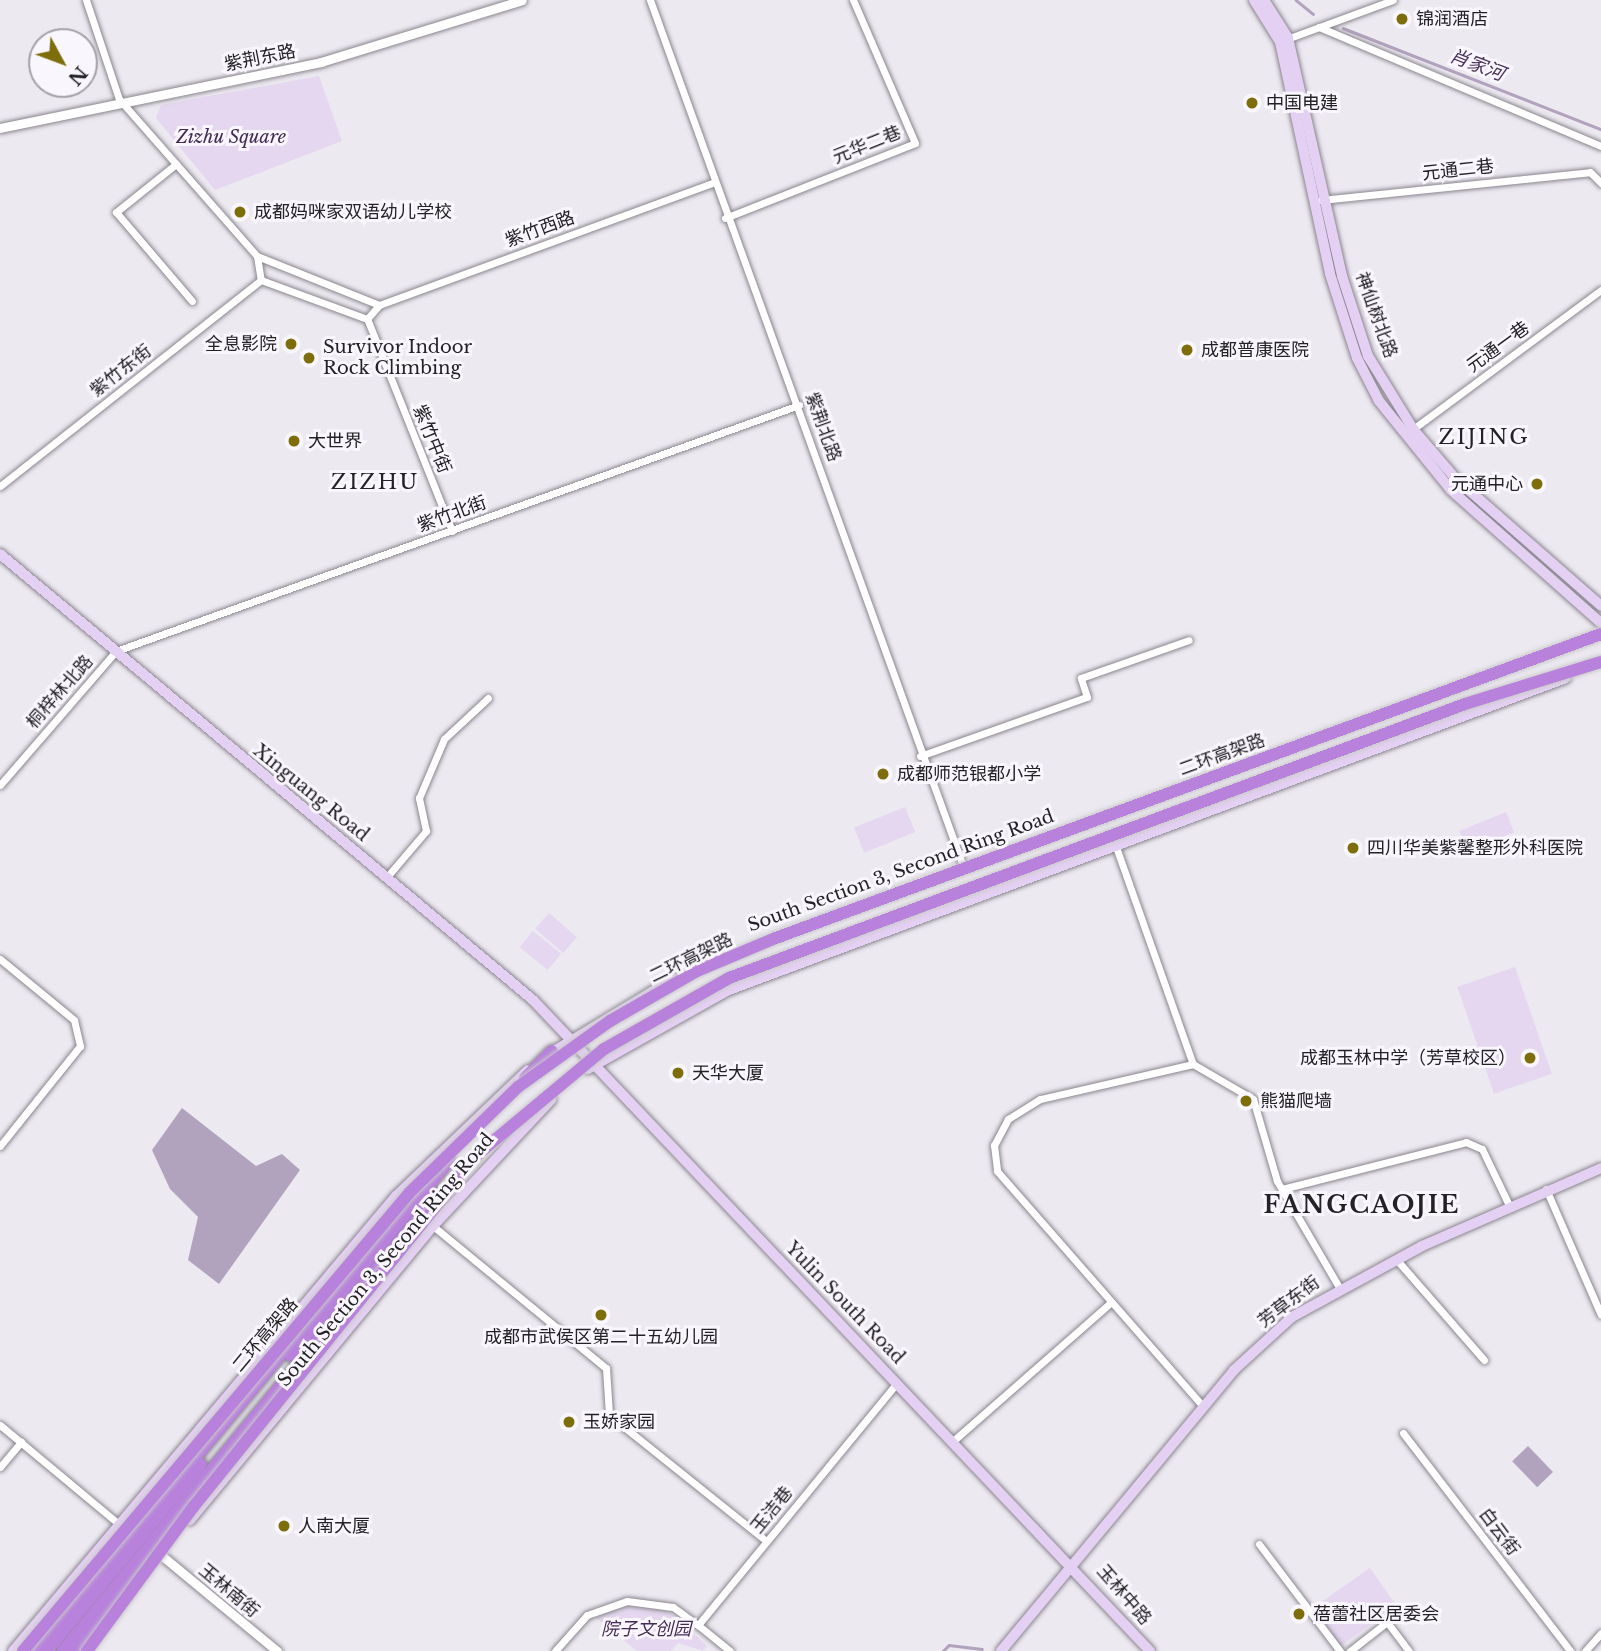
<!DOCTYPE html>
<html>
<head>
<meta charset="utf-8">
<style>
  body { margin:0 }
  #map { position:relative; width:1601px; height:1651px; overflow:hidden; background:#ede9f1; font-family:"Libre Baskerville","Noto Sans SC",serif }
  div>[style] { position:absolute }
  .green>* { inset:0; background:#e4d7ef; transform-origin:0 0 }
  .water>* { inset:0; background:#b1a2bd; transform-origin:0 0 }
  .stream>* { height:2.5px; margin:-1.25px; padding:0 1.25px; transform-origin:1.25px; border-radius:1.25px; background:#b1a2bd }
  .roads { filter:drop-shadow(0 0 2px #8a868e) drop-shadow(0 0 2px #8a868e) }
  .minor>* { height:7px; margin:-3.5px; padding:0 3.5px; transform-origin:3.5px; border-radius:3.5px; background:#fff }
  .tertiary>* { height:9px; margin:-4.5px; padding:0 4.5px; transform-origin:4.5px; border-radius:4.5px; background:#fff }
  .secondary>* { height:10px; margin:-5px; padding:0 5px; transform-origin:5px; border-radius:5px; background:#e4d0f2 }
  .trunk>* { height:12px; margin:-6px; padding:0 6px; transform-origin:6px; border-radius:6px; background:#b882dc }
  .bridges { filter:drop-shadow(0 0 2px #cacacb) drop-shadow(0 0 2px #cacacb) }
  .trunk-bridge>* { height:12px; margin:-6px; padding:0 6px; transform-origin:6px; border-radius:6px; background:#b882dc }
  .dots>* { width:19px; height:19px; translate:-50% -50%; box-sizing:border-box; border:4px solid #faf6fe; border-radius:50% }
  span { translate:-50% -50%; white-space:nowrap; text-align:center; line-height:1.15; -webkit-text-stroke:6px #faf6fe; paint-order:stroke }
  .poi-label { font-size:18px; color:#242225 }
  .left { translate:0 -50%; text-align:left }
  .right { translate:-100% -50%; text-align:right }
  .street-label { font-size:18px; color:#242225 }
  .park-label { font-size:18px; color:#422c53; font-style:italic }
  .water-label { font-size:19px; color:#4a345b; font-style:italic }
  .quarter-label { font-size:21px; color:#242225; letter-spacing:2px }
  .district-label { font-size:24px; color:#242225; font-weight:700; letter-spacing:2px }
  .north { position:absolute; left:28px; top:28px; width:70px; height:70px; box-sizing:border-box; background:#faf6fe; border:2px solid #a4a1a7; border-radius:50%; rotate:131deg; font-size:19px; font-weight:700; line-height:28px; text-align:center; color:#242225 }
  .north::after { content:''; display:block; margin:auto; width:24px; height:32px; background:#7d6e0b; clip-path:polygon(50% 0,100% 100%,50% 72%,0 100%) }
</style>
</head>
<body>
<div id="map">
  <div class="green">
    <div style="clip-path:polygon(319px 76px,342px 141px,215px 190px,156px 118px,161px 105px)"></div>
    <div style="left:905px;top:807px;width:27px;height:55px;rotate:68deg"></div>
    <div style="left:1506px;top:812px;width:22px;height:50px;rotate:68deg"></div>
    <div style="left:549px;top:913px;width:37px;height:21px;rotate:41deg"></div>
    <div style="left:533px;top:931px;width:36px;height:21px;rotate:39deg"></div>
    <div style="left:1515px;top:967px;width:113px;height:61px;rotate:71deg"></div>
    <div style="left:1370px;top:1568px;width:47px;height:69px;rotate:55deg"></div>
    <div style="clip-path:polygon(653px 1605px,673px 1615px,707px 1646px,703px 1651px,678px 1643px,671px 1651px,637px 1651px,596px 1618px,622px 1606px)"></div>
  </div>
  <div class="water">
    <div style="clip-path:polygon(182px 1108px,256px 1166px,282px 1154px,300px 1170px,219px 1284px,188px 1260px,198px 1217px,170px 1189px,152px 1150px)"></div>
    <div style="left:1528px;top:1446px;width:36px;height:22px;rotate:46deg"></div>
  </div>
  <div class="stream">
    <div style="left:1296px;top:0;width:22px;rotate:39deg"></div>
    <div style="left:1343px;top:28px;width:277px;rotate:21.4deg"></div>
    <div style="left:943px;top:1651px;width:8px;rotate:-45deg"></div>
    <div style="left:949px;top:1645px;width:33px;rotate:7deg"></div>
  </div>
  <div class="roads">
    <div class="minor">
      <div style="left:86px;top:0;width:104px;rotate:71.6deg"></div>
      <div style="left:119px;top:99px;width:209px;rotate:48.7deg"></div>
      <div style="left:257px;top:256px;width:131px;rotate:21.9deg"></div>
      <div style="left:650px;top:0;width:921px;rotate:70.13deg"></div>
      <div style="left:1319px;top:27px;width:306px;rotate:22.9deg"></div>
      <div style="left:1284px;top:40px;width:116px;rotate:-20.2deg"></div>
      <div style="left:176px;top:164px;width:77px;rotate:141.3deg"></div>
      <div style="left:116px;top:212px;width:117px;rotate:49.5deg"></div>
      <div style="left:1321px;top:200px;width:270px;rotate:-5.9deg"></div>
      <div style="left:1590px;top:172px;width:16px;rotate:45deg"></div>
      <div style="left:725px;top:218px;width:204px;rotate:-21.5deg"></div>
      <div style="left:915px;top:143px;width:156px;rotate:-113.4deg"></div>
      <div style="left:257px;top:256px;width:24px;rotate:81deg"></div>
      <div style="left:261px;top:280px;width:113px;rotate:20.2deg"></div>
      <div style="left:1413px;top:429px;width:234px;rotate:-36.5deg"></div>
      <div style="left:0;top:486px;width:333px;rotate:-38.3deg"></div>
      <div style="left:452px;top:531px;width:228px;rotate:-111.8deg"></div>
      <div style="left:367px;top:319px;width:18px;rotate:-49deg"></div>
      <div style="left:379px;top:305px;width:355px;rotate:-20.1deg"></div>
      <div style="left:920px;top:756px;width:177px;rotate:-19.5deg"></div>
      <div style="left:1087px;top:697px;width:20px;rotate:-108deg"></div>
      <div style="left:1081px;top:678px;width:114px;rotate:-19.4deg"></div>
      <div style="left:0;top:785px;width:177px;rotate:-49.1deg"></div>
      <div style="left:116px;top:651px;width:726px;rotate:-19.81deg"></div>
      <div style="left:1116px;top:847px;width:230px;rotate:70.5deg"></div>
      <div style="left:1193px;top:1064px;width:69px;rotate:30.3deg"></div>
      <div style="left:1253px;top:1099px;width:85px;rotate:73.7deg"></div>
      <div style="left:1277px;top:1181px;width:123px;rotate:59.7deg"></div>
      <div style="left:386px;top:878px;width:62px;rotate:-49.6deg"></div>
      <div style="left:426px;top:831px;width:34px;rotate:-102deg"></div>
      <div style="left:419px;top:798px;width:64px;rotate:-67deg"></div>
      <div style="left:444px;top:739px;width:60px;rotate:-43deg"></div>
      <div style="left:0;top:959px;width:96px;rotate:39.5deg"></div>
      <div style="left:74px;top:1020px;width:27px;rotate:77deg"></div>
      <div style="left:80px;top:1046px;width:128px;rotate:128.7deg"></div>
      <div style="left:1193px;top:1064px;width:157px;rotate:167.1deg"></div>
      <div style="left:1040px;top:1099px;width:38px;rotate:148deg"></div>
      <div style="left:1008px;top:1119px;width:30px;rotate:118deg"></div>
      <div style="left:994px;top:1145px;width:26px;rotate:83deg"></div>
      <div style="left:997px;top:1171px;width:313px;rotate:48.8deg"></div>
      <div style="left:1282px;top:1189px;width:190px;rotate:-14.3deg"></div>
      <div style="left:1466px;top:1142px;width:17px;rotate:24deg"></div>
      <div style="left:1482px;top:1149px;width:62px;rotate:64.3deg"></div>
      <div style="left:1546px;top:1189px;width:137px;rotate:66.4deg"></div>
      <div style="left:433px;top:1226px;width:224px;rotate:39.4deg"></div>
      <div style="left:606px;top:1368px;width:47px;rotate:86.3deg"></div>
      <div style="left:609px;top:1415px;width:201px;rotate:38.7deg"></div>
      <div style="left:1396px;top:1259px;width:134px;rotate:48.9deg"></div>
      <div style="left:0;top:1425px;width:156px;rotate:39.8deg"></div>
      <div style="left:1403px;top:1433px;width:275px;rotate:52.5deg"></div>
      <div style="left:953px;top:1441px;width:209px;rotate:-41.3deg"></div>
      <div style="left:0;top:1467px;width:33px;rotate:-50deg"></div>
      <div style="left:1259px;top:1544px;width:134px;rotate:52.9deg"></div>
      <div style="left:555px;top:1651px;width:48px;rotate:-48.4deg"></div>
      <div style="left:587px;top:1615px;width:42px;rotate:-19.3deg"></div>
      <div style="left:627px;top:1601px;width:46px;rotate:7.4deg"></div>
      <div style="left:673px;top:1607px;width:31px;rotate:36deg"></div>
      <div style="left:730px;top:1651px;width:41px;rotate:-140.9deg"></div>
      <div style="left:698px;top:1625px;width:313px;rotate:-50.6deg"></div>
      <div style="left:1350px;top:1651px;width:47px;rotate:-38.1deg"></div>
      <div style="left:1387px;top:1622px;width:36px;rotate:53deg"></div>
      <div style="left:1585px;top:1651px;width:24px;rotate:-48deg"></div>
    </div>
    <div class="tertiary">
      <div style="left:0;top:128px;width:328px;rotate:-11.6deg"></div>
      <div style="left:321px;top:62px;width:210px;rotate:-17.1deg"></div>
      <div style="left:161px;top:1555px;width:151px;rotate:39.6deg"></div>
    </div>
    <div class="secondary">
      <div style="left:1254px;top:0;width:49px;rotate:58.2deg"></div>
      <div style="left:1280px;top:42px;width:237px;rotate:77.8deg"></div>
      <div style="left:1330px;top:274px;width:88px;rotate:72.2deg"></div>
      <div style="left:1357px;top:358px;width:48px;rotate:62.9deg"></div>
      <div style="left:1379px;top:401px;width:114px;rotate:51deg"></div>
      <div style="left:1451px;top:490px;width:200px;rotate:41.6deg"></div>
      <div style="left:1264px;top:0;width:45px;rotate:57.7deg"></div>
      <div style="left:1288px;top:38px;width:244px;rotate:77.2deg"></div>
      <div style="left:1342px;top:276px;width:84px;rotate:72deg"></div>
      <div style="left:1368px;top:356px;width:86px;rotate:58.3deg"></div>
      <div style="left:1413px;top:429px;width:65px;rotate:49.4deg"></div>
      <div style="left:1455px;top:478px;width:194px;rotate:41.2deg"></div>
      <div style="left:0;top:554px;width:695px;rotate:39.92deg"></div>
      <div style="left:533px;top:1000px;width:897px;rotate:46.54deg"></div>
      <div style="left:546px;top:1056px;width:149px;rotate:-31.2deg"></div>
      <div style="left:588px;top:1069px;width:162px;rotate:-29.3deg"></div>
      <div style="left:729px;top:990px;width:893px;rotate:-20.44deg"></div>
      <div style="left:190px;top:1520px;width:381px;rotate:-50.4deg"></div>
      <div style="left:433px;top:1226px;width:173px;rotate:-46.9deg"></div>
      <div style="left:13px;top:1651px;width:595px;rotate:-49.91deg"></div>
      <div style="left:396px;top:1196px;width:182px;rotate:-43.7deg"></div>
      <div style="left:1001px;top:1651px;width:365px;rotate:-50.3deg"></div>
      <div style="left:1234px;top:1370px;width:79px;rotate:-42.4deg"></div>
      <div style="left:1292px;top:1317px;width:148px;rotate:-28.6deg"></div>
      <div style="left:1422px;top:1246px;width:195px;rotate:-23.5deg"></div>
    </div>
    <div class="trunk">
      <div style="left:525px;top:1078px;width:38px;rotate:-45deg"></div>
      <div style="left:290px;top:1355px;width:251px;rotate:-50.7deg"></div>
      <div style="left:35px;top:1651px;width:400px;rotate:-50.3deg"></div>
      <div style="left:47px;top:1651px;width:242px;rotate:-50.5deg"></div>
      <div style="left:63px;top:1651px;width:591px;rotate:-50.63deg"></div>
      <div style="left:74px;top:1651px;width:94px;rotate:-50.6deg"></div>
    </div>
  </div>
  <div class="bridges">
    <div class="trunk-bridge">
      <div style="left:23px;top:1651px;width:600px;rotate:-49.86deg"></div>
      <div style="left:410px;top:1192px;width:151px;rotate:-44.2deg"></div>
      <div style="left:518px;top:1087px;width:113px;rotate:-35.7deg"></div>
      <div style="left:610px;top:1021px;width:100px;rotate:-29.9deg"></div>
      <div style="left:697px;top:971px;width:82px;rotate:-22.8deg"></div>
      <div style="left:773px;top:939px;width:882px;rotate:-20.22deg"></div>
      <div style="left:87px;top:1651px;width:180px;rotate:-53.6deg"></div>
      <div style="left:194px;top:1506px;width:452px;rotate:-51.1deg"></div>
      <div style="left:478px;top:1154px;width:164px;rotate:-39.8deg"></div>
      <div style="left:604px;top:1049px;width:144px;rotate:-29.6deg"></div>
      <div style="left:729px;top:978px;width:785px;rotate:-20.42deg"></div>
      <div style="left:1465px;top:704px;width:142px;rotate:-17.2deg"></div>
    </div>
  </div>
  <div class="dots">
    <div style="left:1402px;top:19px;background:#7d6e0b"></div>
    <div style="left:1252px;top:103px;background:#7d6e0b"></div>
    <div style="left:240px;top:212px;background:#7d6e0b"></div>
    <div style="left:291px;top:344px;background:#7d6e0b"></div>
    <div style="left:1187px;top:350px;background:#7d6e0b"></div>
    <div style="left:309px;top:358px;background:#7d6e0b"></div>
    <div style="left:294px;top:441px;background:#7d6e0b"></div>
    <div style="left:1537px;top:484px;background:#7d6e0b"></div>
    <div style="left:883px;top:774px;background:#7d6e0b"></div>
    <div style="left:1353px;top:848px;background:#7d6e0b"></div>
    <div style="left:1530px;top:1058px;background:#7d6e0b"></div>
    <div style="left:678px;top:1073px;background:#7d6e0b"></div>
    <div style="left:1246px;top:1101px;background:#7d6e0b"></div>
    <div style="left:601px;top:1315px;background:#7d6e0b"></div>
    <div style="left:569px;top:1422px;background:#7d6e0b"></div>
    <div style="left:284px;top:1526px;background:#7d6e0b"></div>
    <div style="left:1299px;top:1614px;background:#7d6e0b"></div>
  </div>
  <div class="poi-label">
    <span class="left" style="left:1416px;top:19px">锦润酒店</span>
    <span class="left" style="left:1266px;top:103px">中国电建</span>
    <span class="left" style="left:254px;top:212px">成都妈咪家双语幼儿学校</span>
    <span class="right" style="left:277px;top:344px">全息影院</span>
    <span class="left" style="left:323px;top:358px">Survivor Indoor<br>Rock Climbing</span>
    <span class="left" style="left:1201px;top:350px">成都普康医院</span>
    <span class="left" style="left:308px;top:441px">大世界</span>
    <span class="right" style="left:1523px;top:484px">元通中心</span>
    <span class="left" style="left:897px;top:774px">成都师范银都小学</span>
    <span class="left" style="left:1367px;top:848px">四川华美紫馨整形外科医院</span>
    <span class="right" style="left:1516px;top:1058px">成都玉林中学（芳草校区）</span>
    <span class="left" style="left:692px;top:1073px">天华大厦</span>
    <span class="left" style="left:1260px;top:1101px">熊猫爬墙</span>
    <span style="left:601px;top:1337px">成都市武侯区第二十五幼儿园</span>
    <span class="left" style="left:583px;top:1422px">玉娇家园</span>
    <span class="left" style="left:298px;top:1526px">人南大厦</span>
    <span class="left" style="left:1313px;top:1614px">蓓蕾社区居委会</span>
  </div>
  <div class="street-label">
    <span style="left:260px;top:58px;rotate:-11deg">紫荆东路</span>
    <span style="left:867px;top:145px;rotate:-22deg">元华二巷</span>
    <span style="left:1458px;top:170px;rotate:-6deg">元通二巷</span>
    <span style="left:540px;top:229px;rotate:-20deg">紫竹西路</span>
    <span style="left:1376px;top:315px;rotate:70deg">神仙树北路</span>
    <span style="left:1498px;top:347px;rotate:-36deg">元通一巷</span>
    <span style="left:121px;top:371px;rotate:-38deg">紫竹东街</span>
    <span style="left:823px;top:427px;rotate:70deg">紫荆北路</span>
    <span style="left:432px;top:439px;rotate:68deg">紫竹中街</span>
    <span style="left:452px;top:514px;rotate:-20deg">紫竹北街</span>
    <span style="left:60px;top:692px;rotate:-49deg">桐梓林北路</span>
    <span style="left:1222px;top:755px;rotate:-20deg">二环高架路</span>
    <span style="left:311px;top:793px;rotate:39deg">Xinguang Road</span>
    <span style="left:901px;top:871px;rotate:-20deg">South Section 3, Second Ring Road</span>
    <span style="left:691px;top:958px;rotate:-26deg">二环高架路</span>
    <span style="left:386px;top:1260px;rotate:-50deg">South Section 3, Second Ring Road</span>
    <span style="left:1289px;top:1302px;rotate:-37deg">芳草东街</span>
    <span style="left:845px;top:1303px;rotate:46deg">Yulin South Road</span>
    <span style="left:265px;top:1335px;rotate:-50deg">二环高架路</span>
    <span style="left:772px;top:1510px;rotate:-51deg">玉洁巷</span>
    <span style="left:1499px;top:1532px;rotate:53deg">白云街</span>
    <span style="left:229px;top:1591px;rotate:40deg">玉林南街</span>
    <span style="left:1124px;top:1595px;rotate:49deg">玉林中路</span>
  </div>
  <div class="park-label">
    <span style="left:231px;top:137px">Zizhu Square</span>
    <span style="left:646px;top:1629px">院子文创园</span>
  </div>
  <div class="water-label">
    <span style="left:1477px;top:65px;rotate:21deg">肖家河</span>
  </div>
  <div class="quarter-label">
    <span style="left:1484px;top:437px">ZIJING</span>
    <span style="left:375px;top:482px">ZIZHU</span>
  </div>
  <div class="district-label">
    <span style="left:1362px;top:1205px">FANGCAOJIE</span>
  </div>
  <div class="north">N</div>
</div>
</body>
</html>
